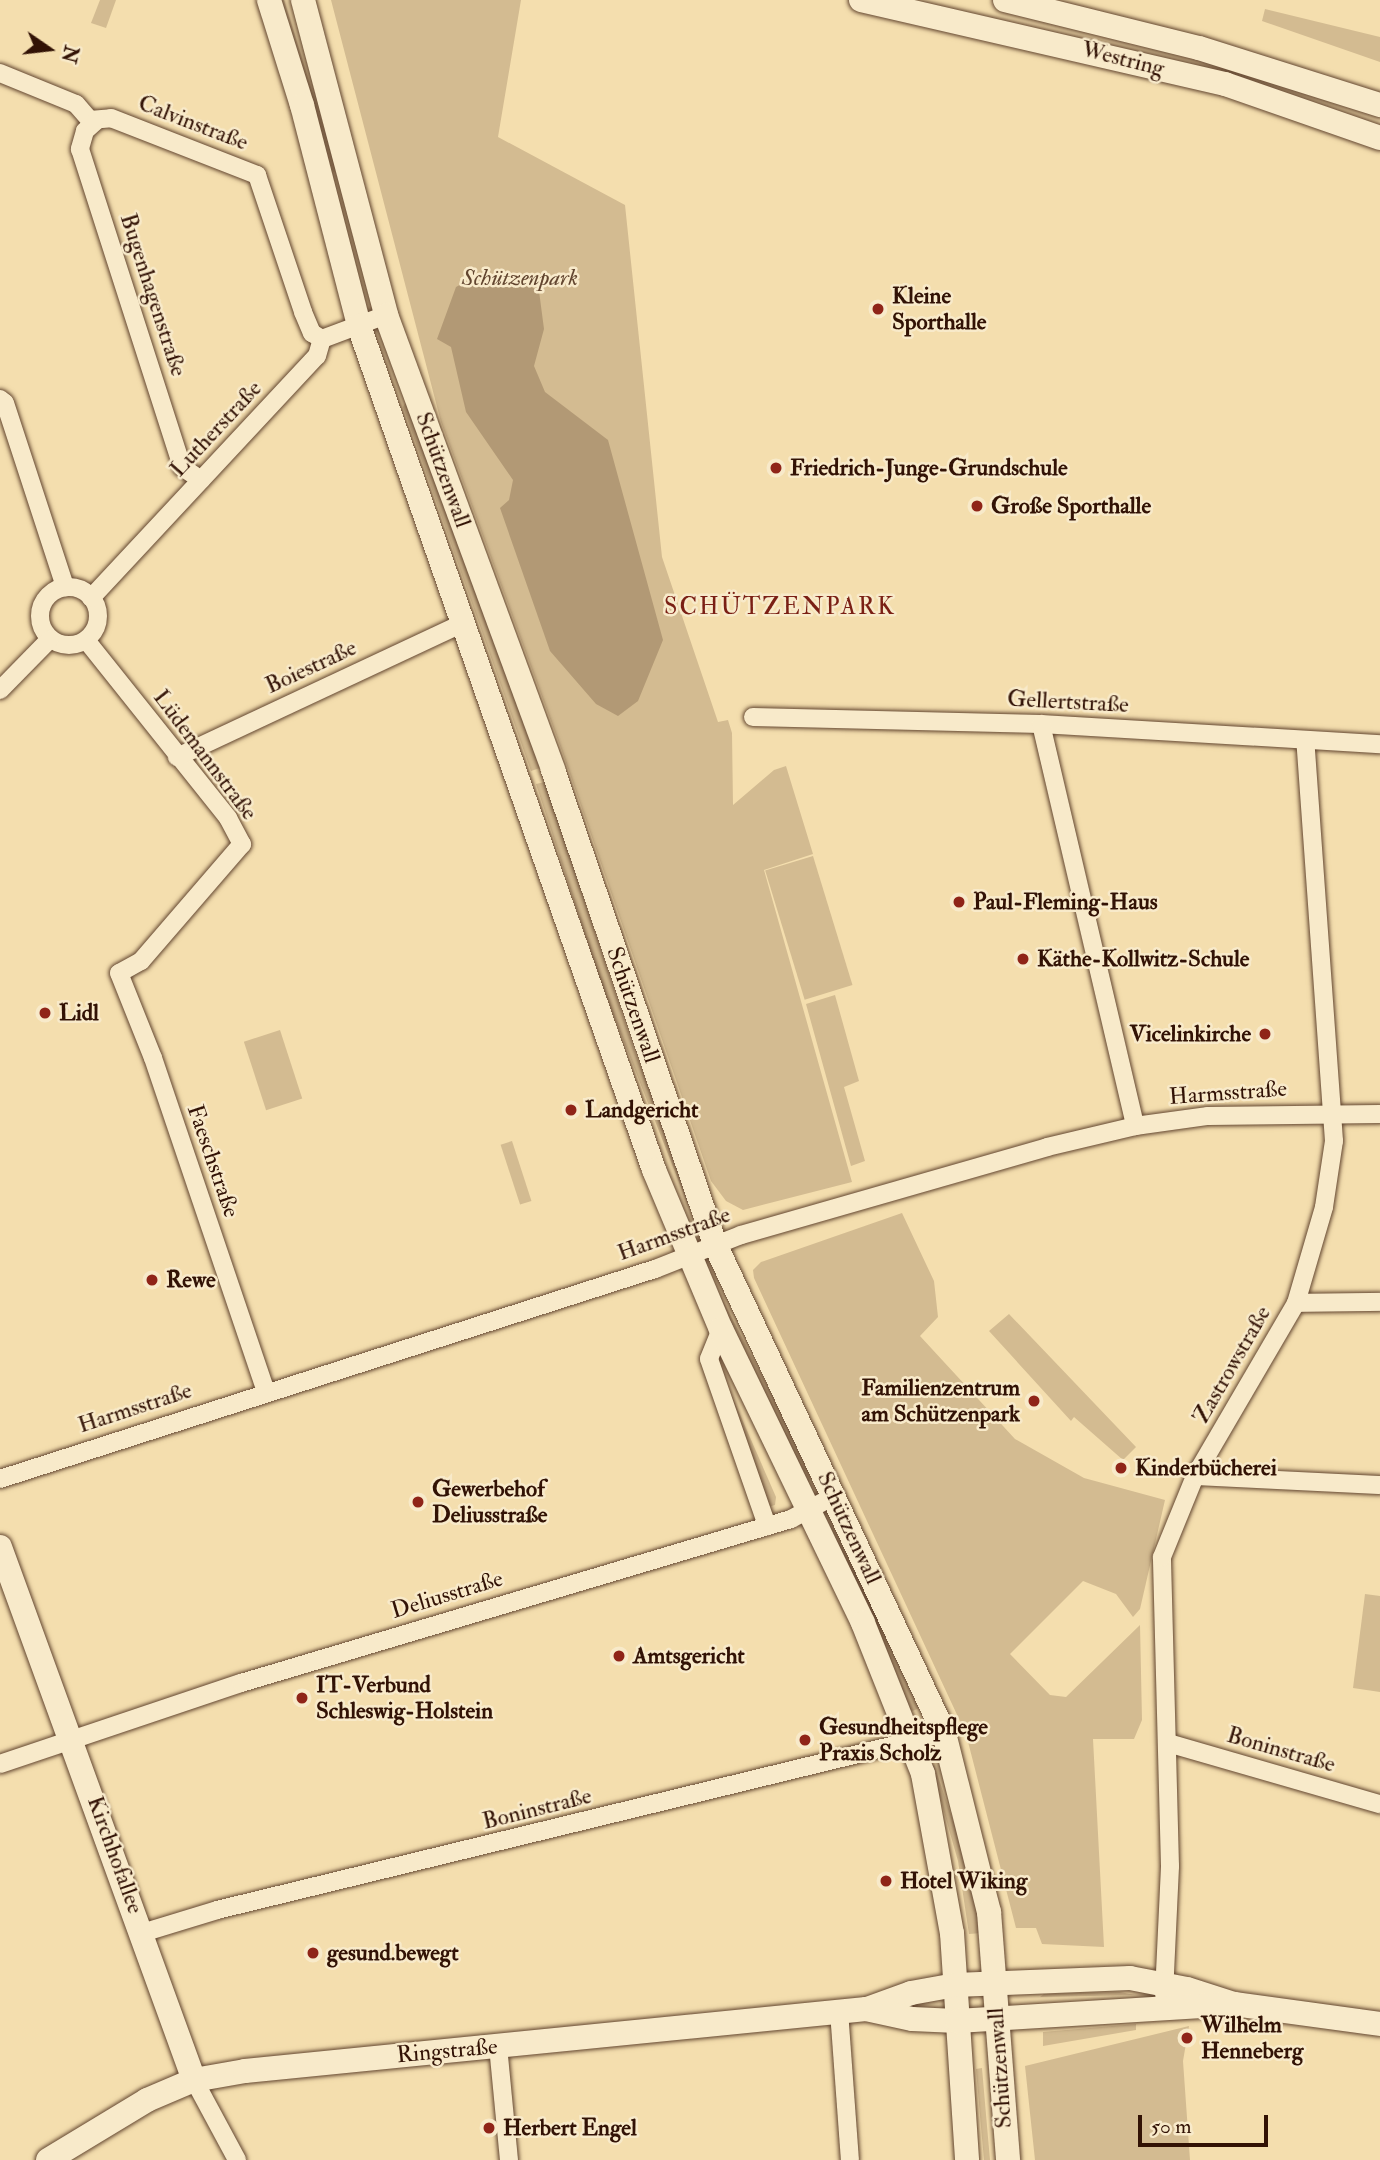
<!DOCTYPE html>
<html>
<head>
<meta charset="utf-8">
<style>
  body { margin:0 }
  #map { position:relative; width:1380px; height:2160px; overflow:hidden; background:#f4deae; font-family:"IM FELL Double Pica",serif }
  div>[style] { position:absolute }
  .green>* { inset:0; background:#d3bb91; transform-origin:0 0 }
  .water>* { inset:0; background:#b29975 }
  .roads { filter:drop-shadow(0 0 2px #62452f) drop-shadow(0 0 2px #62452f) }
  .street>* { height:18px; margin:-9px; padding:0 9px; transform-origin:9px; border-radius:9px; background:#f8eaca }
  .street>.ring { margin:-9px; padding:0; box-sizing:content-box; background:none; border:18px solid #f8eaca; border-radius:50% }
  .secondary>* { height:24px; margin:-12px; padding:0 12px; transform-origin:12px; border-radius:12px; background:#f8eaca }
  .dots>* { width:19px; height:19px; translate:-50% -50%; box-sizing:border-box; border:4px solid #f8eaca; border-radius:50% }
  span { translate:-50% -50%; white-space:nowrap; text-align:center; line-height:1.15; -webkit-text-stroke:5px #f8eaca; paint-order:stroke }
  .street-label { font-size:23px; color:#321205 }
  .park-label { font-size:23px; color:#62452f; font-style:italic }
  .poi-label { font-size:23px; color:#321205; font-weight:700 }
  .left { translate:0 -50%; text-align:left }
  .right { translate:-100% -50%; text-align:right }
  .neighbourhood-label { font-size:24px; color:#7a1f14; letter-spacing:2px }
  .north { position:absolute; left:14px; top:14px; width:70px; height:70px; -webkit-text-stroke:5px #f8eaca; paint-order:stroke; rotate:104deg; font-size:19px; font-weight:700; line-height:28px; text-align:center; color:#321205 }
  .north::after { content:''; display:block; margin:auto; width:24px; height:32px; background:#321205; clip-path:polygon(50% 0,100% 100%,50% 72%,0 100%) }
  .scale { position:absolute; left:1138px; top:2115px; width:130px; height:32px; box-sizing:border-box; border:4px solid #321205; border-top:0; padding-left:9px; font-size:21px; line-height:24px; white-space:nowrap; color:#321205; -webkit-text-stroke:5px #f8eaca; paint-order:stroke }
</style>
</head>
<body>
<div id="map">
  <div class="green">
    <div style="clip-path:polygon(100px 0,116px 0,106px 28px,91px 23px)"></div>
    <div style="clip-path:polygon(279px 0,284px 0,337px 171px,333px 172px)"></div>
    <div style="clip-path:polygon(331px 0,521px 0,498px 137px,625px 205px,662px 557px,718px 722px,728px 720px,732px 733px,733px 805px,774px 770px,786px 766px,813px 854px,764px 870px,852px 1182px,743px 1210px,726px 1201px,711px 1181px,562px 751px,441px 422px)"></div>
    <div style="clip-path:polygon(1265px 9px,1380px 37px,1380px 62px,1262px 21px)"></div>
    <div style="clip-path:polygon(406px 402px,540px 768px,531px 771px,403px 407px)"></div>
    <div style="clip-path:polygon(545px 782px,633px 1047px,693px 1203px,688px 1205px,601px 983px,536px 784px)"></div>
    <div style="left:813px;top:856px;width:135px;height:50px;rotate:73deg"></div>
    <div style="clip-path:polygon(835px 995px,859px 1081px,844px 1087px,865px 1161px,851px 1166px,806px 1004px)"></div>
    <div style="left:280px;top:1030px;width:72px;height:38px;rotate:72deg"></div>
    <div style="left:512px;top:1141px;width:63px;height:12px;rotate:72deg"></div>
    <div style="clip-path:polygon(902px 1213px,934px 1281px,938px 1317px,920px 1336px,1015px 1439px,1084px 1478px,1165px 1500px,1140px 1609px,1133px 1617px,1116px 1594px,1083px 1581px,1010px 1654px,1050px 1695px,1066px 1697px,1140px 1625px,1142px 1720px,1134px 1739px,1093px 1739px,1104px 1947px,1042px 1944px,1036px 1928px,1016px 1928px,966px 1734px,754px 1278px,753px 1270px,761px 1262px)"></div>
    <div style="clip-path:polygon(713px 1282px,812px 1471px,807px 1489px,768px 1410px)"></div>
    <div style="clip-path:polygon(1009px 1314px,1136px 1447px,1123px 1460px,1074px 1417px,1071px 1421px,989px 1331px)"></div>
    <div style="clip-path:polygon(721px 1371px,776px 1497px,775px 1505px,768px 1507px)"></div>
    <div style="clip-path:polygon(831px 1529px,875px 1608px,922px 1707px,910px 1712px)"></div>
    <div style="clip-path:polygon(1365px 1594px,1380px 1596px,1380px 1692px,1353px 1688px)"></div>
    <div style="clip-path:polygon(934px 1765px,957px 1832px,982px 1933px,969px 1934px,958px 1861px,931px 1766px)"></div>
    <div style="clip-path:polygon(1120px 1992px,1135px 1995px,1040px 1997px,1044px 1994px)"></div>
    <div style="clip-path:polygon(1136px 2024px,1136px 2030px,1043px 2046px,1043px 2032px)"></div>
    <div style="clip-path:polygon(1189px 2026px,1183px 2061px,1190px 2160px,1035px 2160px,1025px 2066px)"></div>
    <div style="clip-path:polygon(982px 2068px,987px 2126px,990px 2160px,984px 2160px,981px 2127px,976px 2069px)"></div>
  </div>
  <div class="water">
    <div style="clip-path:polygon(478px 275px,512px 277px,539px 291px,544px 329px,534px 366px,545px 392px,608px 440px,663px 640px,638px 701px,618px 716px,596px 704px,550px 651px,500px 508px,509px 500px,513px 480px,466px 412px,451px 347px,437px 339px,456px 287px)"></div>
  </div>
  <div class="roads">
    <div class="street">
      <div style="left:0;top:73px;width:82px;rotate:22.2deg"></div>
      <div style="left:76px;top:104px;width:21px;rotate:49deg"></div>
      <div style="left:90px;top:120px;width:21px;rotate:-5deg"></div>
      <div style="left:111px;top:118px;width:157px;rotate:21.3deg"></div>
      <div style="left:257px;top:175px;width:145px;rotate:71.4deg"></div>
      <div style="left:303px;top:312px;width:23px;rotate:67deg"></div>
      <div style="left:312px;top:333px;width:12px;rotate:31deg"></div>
      <div style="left:96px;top:121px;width:15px;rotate:138deg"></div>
      <div style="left:85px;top:131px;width:19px;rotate:106deg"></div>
      <div style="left:80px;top:149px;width:334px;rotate:72.2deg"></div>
      <div style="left:182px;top:467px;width:23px;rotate:34deg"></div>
      <div style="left:322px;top:339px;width:68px;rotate:-20.6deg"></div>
      <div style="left:0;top:399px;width:6px;rotate:39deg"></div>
      <div style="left:5px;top:403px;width:194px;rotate:71.9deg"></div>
      <div class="ring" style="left:40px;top:587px;width:40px;height:40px"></div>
      <div style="left:91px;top:598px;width:331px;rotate:-47deg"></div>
      <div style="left:317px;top:356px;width:18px;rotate:-74deg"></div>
      <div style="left:86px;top:640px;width:228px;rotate:51.4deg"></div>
      <div style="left:228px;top:818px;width:30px;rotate:62deg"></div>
      <div style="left:242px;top:844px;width:155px;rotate:130.8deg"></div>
      <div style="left:141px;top:961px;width:25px;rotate:151deg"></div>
      <div style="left:119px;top:973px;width:92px;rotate:68.2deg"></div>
      <div style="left:153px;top:1058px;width:352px;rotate:71.3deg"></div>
      <div style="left:0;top:690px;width:71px;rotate:-45.6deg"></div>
      <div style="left:753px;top:717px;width:288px;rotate:1.4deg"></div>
      <div style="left:1041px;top:724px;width:340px;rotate:3.4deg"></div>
      <div style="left:1041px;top:724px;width:413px;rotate:76.8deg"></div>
      <div style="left:177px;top:757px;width:318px;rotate:-25.1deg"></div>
      <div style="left:1296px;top:1303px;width:84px;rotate:-0.7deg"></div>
      <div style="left:721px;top:1329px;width:32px;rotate:112deg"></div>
      <div style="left:709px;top:1359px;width:177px;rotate:70.8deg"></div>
      <div style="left:1195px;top:1476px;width:185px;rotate:2.8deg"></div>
      <div style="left:0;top:1479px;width:688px;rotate:-17.78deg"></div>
      <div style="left:655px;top:1269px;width:92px;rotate:-21.6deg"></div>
      <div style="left:741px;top:1235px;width:318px;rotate:-16deg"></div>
      <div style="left:1047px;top:1147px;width:90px;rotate:-13.4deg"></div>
      <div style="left:1135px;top:1126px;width:74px;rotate:-7.8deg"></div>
      <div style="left:1208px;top:1116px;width:172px;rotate:-0.7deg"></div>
      <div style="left:1168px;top:1743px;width:221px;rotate:16.1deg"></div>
      <div style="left:0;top:1764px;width:254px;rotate:-18.6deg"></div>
      <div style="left:241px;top:1683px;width:574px;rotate:-16.6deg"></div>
      <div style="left:791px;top:1519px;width:49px;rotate:-28.1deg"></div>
      <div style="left:142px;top:1933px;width:78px;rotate:-17deg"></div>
      <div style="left:217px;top:1910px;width:748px;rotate:-13.68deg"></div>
      <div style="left:1164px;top:1994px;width:128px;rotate:-87.3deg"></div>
      <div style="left:1170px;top:1866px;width:309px;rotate:-91.5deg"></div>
      <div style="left:1162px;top:1557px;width:87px;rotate:-67.8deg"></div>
      <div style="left:1195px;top:1476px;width:200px;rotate:-59.7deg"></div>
      <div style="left:1296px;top:1303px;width:100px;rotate:-73.7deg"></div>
      <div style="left:1324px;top:1207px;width:67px;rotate:-81.4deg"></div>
      <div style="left:1334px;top:1141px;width:402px;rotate:-94.1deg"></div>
      <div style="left:839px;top:2011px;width:149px;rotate:85.8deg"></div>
      <div style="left:498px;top:2046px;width:115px;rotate:84.5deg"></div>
      <div style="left:194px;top:2080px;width:91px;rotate:61.7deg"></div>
    </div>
    <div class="secondary">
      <div style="left:269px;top:0;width:110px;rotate:72.6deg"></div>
      <div style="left:302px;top:105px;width:228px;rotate:75.5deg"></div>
      <div style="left:359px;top:326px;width:894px;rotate:70.73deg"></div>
      <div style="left:654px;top:1170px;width:173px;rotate:67.2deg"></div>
      <div style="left:721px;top:1329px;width:326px;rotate:64.2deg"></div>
      <div style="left:863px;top:1623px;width:162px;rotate:68.3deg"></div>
      <div style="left:923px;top:1774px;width:162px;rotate:79.7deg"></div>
      <div style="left:952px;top:1933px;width:227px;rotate:86.2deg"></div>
      <div style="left:303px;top:0;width:326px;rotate:75.2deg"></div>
      <div style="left:386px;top:315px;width:485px;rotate:69.8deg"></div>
      <div style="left:553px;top:770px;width:501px;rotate:71.13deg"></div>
      <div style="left:715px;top:1244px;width:540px;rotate:64.91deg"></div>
      <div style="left:944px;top:1733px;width:185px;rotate:75.9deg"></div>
      <div style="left:989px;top:1912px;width:249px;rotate:85.6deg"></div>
      <div style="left:861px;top:0;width:374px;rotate:13deg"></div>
      <div style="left:1225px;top:84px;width:164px;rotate:19.2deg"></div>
      <div style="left:1005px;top:0;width:200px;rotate:13.9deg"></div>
      <div style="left:1199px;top:48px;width:190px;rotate:17.5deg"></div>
      <div style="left:0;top:1547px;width:567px;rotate:70deg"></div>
      <div style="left:867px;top:2009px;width:47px;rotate:-20deg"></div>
      <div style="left:911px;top:1993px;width:45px;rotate:-10.3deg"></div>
      <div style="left:955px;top:1985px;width:175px;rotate:-2.3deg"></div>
      <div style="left:1130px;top:1978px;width:58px;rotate:10.9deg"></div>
      <div style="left:1187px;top:1989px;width:49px;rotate:17.7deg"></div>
      <div style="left:1234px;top:2004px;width:147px;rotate:7.8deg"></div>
      <div style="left:48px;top:2160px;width:116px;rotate:-31.2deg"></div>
      <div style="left:147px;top:2100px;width:51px;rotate:-23.1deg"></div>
      <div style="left:194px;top:2080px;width:52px;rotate:-10deg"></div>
      <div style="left:245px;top:2071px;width:624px;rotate:-5.7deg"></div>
      <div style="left:866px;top:2009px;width:47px;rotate:12.3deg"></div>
      <div style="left:912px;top:2019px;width:45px;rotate:2.5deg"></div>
      <div style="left:957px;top:2021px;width:278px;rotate:-3.5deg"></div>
    </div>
  </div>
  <div class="dots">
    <div style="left:878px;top:309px;background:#8f2418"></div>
    <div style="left:776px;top:468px;background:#8f2418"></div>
    <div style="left:977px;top:506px;background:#8f2418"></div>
    <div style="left:959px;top:902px;background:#8f2418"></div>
    <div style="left:1023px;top:959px;background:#8f2418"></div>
    <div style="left:45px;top:1013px;background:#8f2418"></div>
    <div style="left:1265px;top:1034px;background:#8f2418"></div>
    <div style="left:571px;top:1110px;background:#8f2418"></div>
    <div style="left:152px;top:1280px;background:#8f2418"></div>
    <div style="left:1034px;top:1401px;background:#8f2418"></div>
    <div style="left:1121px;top:1468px;background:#8f2418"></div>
    <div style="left:418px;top:1502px;background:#8f2418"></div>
    <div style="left:619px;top:1656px;background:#8f2418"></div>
    <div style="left:302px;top:1698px;background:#8f2418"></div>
    <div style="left:805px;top:1740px;background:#8f2418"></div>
    <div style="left:886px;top:1881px;background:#8f2418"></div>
    <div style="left:313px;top:1953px;background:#8f2418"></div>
    <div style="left:1187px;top:2038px;background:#8f2418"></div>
    <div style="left:489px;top:2128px;background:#8f2418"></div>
  </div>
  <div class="street-label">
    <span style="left:1123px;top:59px;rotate:14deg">Westring</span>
    <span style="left:193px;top:123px;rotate:21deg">Calvinstraße</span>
    <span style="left:153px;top:295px;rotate:72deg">Bugenhagenstraße</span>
    <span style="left:216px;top:429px;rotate:-47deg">Lutherstraße</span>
    <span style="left:443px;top:470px;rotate:70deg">Schützenwall</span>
    <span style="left:311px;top:667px;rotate:-25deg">Boiestraße</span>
    <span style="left:1068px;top:702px;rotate:3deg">Gellertstraße</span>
    <span style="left:205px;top:755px;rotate:53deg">Lüdemannstraße</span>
    <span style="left:633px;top:1005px;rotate:71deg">Schützenwall</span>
    <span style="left:1228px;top:1093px;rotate:-4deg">Harmsstraße</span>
    <span style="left:213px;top:1161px;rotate:71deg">Faeschstraße</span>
    <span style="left:674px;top:1234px;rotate:-20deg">Harmsstraße</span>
    <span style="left:1232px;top:1365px;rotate:-60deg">Zastrowstraße</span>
    <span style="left:135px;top:1408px;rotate:-18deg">Harmsstraße</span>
    <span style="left:849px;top:1528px;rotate:65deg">Schützenwall</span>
    <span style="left:447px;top:1595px;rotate:-17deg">Deliusstraße</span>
    <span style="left:1281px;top:1750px;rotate:16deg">Boninstraße</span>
    <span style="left:537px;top:1809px;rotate:-14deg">Boninstraße</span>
    <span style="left:115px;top:1855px;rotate:70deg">Kirchhofallee</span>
    <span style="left:447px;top:2051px;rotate:-5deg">Ringstraße</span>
    <span style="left:1000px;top:2068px;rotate:-94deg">Schützenwall</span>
  </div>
  <div class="park-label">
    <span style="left:520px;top:278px">Schützenpark</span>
  </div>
  <div class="poi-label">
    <span class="left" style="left:892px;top:309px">Kleine<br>Sporthalle</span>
    <span class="left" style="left:790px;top:468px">Friedrich-Junge-Grundschule</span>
    <span class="left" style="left:991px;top:506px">Große Sporthalle</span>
    <span class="left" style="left:973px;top:902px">Paul-Fleming-Haus</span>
    <span class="left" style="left:1037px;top:959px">Käthe-Kollwitz-Schule</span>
    <span class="left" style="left:59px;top:1013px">Lidl</span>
    <span class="right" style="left:1251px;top:1034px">Vicelinkirche</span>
    <span class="left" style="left:585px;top:1110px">Landgericht</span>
    <span class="left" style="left:166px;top:1280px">Rewe</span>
    <span class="right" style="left:1020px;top:1401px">Familienzentrum<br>am Schützenpark</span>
    <span class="left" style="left:1135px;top:1468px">Kinderbücherei</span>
    <span class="left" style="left:432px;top:1502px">Gewerbehof<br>Deliusstraße</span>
    <span class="left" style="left:633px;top:1656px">Amtsgericht</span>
    <span class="left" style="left:316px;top:1698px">IT-Verbund<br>Schleswig-Holstein</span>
    <span class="left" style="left:819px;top:1740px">Gesundheitspflege<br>Praxis Scholz</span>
    <span class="left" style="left:900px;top:1881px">Hotel Wiking</span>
    <span class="left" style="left:327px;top:1953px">gesund.bewegt</span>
    <span class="left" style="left:1201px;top:2038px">Wilhelm<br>Henneberg</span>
    <span class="left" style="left:503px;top:2128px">Herbert Engel</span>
  </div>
  <div class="neighbourhood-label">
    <span style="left:780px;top:607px">SCHÜTZENPARK</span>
  </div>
  <div class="north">N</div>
  <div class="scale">50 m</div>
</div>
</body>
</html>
